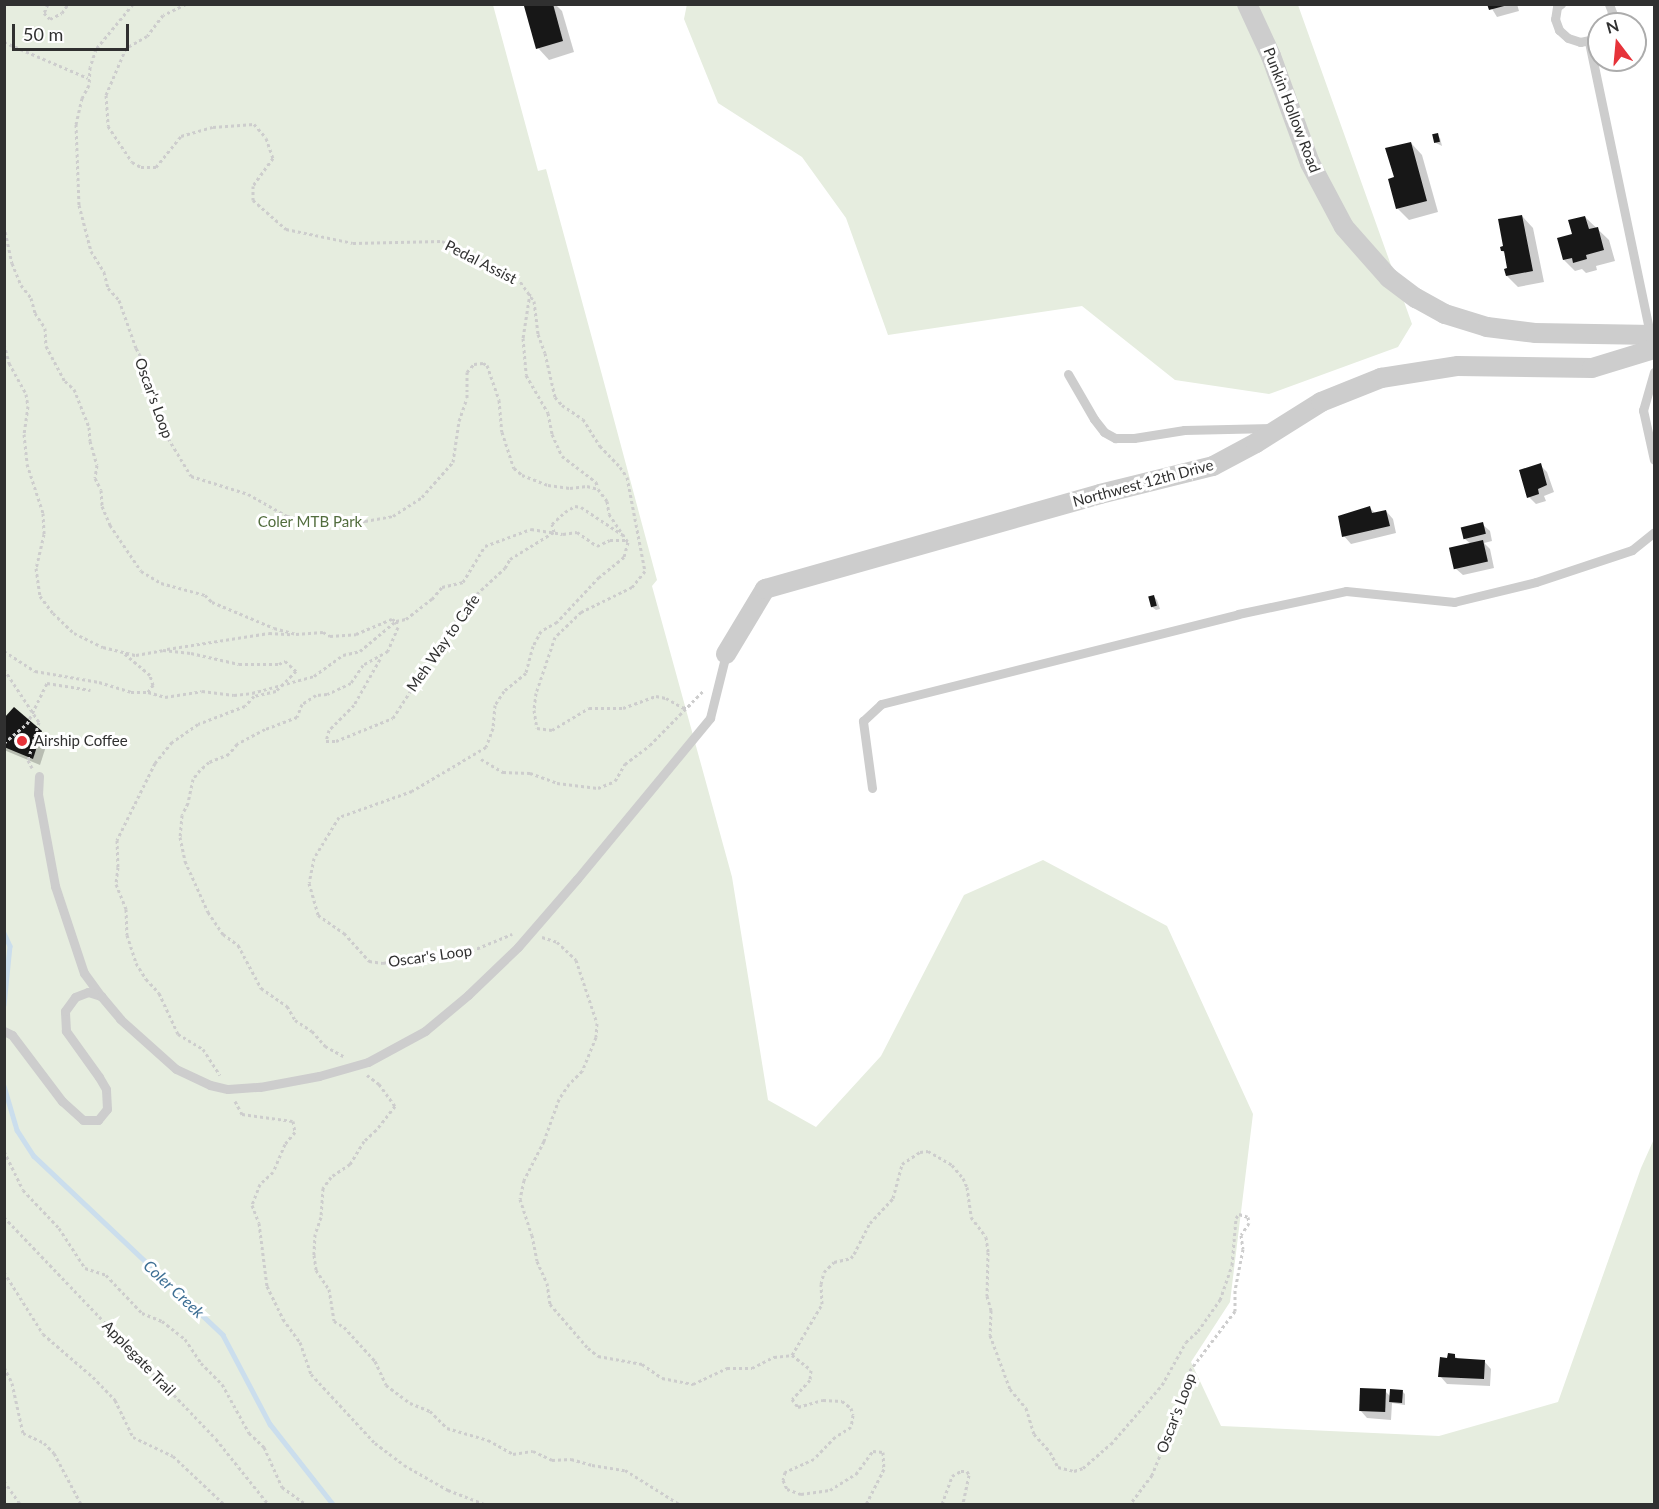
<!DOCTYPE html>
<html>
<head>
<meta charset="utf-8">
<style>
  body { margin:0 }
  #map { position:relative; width:1659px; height:1509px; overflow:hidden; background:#fff; font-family:Lato,sans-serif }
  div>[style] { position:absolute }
  .green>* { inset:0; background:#e6eddf }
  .shadow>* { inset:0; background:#0003 }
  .stream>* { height:4.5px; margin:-2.25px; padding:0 2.25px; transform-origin:2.25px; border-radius:2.25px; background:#cbdeed }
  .building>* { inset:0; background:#171717; transform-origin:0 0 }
  .path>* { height:3px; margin-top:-1.5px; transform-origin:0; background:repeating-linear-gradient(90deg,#cdcdcd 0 3px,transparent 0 6px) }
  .lane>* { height:9px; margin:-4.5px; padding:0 4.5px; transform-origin:4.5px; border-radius:4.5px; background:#cdcdcd }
  .street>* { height:20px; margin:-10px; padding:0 10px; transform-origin:10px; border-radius:10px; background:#cdcdcd }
  .dots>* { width:16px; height:16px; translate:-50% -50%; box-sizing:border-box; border:3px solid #fff; border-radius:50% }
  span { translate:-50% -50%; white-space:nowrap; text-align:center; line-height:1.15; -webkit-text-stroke:6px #fff; paint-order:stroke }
  .street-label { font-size:15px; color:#303030 }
  .park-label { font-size:15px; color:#526d3d }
  .poi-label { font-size:15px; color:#303030 }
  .left { translate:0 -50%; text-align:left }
  .water-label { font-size:16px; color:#3d6f94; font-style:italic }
  .frame { position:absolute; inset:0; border:6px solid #303030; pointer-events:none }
  .north { position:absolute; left:1587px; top:12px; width:60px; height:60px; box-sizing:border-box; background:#fff; border:2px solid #acacac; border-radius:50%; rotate:344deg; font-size:16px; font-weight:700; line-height:24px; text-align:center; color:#303030 }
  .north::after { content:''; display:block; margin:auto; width:21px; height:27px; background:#e6333a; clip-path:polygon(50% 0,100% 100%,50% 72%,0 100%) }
  .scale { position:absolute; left:12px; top:24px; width:117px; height:27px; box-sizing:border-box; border:3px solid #303030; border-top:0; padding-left:8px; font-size:18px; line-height:21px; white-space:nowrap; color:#303030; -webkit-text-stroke:4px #fff; paint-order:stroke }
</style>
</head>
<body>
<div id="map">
  <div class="green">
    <div style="clip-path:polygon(687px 4px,1298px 5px,1412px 324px,1398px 347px,1269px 394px,1175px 380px,1082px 306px,888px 335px,846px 218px,802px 157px,718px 103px,684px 19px)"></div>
    <div style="clip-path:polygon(5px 5px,493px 5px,538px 171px,546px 169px,602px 375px,657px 580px,652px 586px,732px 877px,768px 1100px,816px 1127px,881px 1056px,964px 895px,1043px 860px,1167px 926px,1253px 1114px,1230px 1302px,1191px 1362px,1221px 1426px,1439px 1436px,1558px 1402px,1641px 1168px,1654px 1139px,1654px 1504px,5px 1504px)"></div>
  </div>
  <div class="shadow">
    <div style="clip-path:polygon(535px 4px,555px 4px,562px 11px,574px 52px,549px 60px,538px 48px)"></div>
    <div style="clip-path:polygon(1489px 4px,1517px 4px,1519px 11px,1497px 17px)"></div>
    <div style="clip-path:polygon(1437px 135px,1440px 138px,1442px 146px,1436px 143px)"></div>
    <div style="clip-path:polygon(1411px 143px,1422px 155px,1438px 212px,1409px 220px,1397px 208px,1396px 178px)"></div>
    <div style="clip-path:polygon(1522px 216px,1533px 228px,1544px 282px,1518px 287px,1507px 276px,1509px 269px,1507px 255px,1502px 251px)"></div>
    <div style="clip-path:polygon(1585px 217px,1609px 240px,1615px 261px,1596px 266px,1597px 270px,1586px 273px,1582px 269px,1575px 271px,1564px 260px,1573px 235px)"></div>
    <div style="clip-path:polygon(1540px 465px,1547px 472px,1554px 492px,1544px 496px,1546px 501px,1536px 504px,1529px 497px)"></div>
    <div style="clip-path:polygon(1370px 508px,1376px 514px,1386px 511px,1393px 519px,1396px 533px,1351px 544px,1344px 536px)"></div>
    <div style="clip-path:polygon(1482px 524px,1490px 531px,1492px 541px,1484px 543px,1490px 549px,1494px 568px,1463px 575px,1455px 568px,1472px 545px,1465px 539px)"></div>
    <div style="clip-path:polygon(1154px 597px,1157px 600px,1160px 609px,1156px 610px,1152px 607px)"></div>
    <div style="clip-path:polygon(4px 720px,41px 732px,48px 740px,40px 765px,4px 750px)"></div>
    <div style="clip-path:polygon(1454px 1355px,1459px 1360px,1484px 1361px,1491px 1369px,1490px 1386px,1447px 1384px,1440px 1376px,1449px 1359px)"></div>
    <div style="clip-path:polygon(1385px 1391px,1391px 1397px,1402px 1391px,1405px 1394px,1405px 1405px,1392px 1403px,1391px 1420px,1367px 1418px,1360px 1410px)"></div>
  </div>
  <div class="stream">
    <div style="left:4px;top:933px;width:14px;rotate:65deg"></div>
    <div style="left:10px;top:946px;width:59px;rotate:95.8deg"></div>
    <div style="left:4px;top:1086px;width:46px;rotate:73.5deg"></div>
    <div style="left:17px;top:1130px;width:31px;rotate:57deg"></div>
    <div style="left:34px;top:1156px;width:260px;rotate:43.4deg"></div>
    <div style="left:223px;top:1335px;width:101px;rotate:62.2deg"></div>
    <div style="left:270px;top:1424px;width:102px;rotate:51.8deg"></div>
  </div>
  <div class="building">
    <div style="clip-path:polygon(529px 4px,553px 4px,563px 41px,536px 49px,524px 6px)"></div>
    <div style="clip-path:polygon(1487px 4px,1508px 4px,1508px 5px,1489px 10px)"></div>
    <div style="left:1438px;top:133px;width:9px;height:6px;rotate:77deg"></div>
    <div style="clip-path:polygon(1411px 142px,1427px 201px,1396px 209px,1388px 179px,1394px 177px,1385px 148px)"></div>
    <div style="clip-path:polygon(1522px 215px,1533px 271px,1506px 276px,1504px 269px,1507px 268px,1504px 251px,1501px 251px,1500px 247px,1503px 246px,1498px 219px)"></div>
    <div style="clip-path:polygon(1585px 216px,1589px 229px,1598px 227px,1604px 250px,1586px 255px,1587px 259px,1573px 263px,1572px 258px,1563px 260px,1557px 238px,1572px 234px,1568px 220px)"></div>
    <div style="clip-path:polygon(1541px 463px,1547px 485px,1538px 489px,1539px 494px,1527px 498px,1519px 470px)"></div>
    <div style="clip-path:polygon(1370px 506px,1372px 513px,1386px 510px,1390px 526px,1342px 537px,1338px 516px)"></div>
    <div style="left:1483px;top:522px;width:12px;height:23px;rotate:76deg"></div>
    <div style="left:1483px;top:540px;width:22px;height:35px;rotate:77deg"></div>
    <div style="left:1154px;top:595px;width:11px;height:6px;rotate:75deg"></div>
    <div style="clip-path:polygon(14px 707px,42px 731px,33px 759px,4px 747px,4px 718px)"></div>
    <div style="clip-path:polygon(1448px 1353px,1455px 1354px,1455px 1358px,1485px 1360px,1484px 1379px,1438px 1377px,1440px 1357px,1447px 1358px)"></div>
    <div style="left:1360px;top:1388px;width:26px;height:23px;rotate:2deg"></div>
    <div style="left:1390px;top:1389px;width:13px;height:13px;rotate:4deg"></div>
  </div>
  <div class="path">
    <div style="left:48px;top:4px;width:10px;rotate:114deg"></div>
    <div style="left:44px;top:13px;width:8px;rotate:45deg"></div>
    <div style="left:50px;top:19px;width:13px;rotate:-27deg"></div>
    <div style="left:62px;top:13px;width:11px;rotate:-56deg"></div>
    <div style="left:133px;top:4px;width:58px;rotate:129.4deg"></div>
    <div style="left:96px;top:49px;width:19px;rotate:108deg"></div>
    <div style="left:90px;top:67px;width:18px;rotate:93deg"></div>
    <div style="left:89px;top:85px;width:15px;rotate:118deg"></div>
    <div style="left:82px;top:98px;width:27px;rotate:103deg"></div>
    <div style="left:76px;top:124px;width:81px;rotate:87.9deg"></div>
    <div style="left:79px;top:205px;width:48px;rotate:75.4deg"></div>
    <div style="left:91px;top:251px;width:25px;rotate:58deg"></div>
    <div style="left:104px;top:272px;width:16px;rotate:76deg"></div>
    <div style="left:108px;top:288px;width:16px;rotate:47deg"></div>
    <div style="left:119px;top:300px;width:51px;rotate:70.5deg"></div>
    <div style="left:136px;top:348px;width:21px;rotate:61deg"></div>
    <div style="left:146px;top:366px;width:70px;rotate:74.2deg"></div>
    <div style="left:165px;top:433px;width:50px;rotate:58.8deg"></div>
    <div style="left:191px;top:476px;width:60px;rotate:17.5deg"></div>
    <div style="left:248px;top:494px;width:45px;rotate:29.4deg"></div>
    <div style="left:287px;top:516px;width:29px;rotate:12deg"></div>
    <div style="left:315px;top:522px;width:50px;rotate:-1.1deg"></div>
    <div style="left:365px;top:521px;width:28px;rotate:-10deg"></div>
    <div style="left:393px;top:516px;width:35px;rotate:-33deg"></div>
    <div style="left:422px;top:497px;width:47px;rotate:-48.5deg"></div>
    <div style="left:453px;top:462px;width:41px;rotate:-81.7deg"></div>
    <div style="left:459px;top:421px;width:24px;rotate:-71deg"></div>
    <div style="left:467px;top:398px;width:26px;rotate:-90deg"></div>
    <div style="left:467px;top:372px;width:11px;rotate:-49deg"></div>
    <div style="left:474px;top:364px;width:9px;rotate:-6deg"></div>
    <div style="left:483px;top:363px;width:4px;rotate:27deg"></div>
    <div style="left:487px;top:365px;width:37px;rotate:71deg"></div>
    <div style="left:499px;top:400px;width:32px;rotate:85deg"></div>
    <div style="left:502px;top:432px;width:38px;rotate:72deg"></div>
    <div style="left:514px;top:468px;width:11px;rotate:41deg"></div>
    <div style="left:522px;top:475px;width:28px;rotate:21deg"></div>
    <div style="left:548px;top:485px;width:22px;rotate:8deg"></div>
    <div style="left:570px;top:488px;width:17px;rotate:-7deg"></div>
    <div style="left:587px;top:486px;width:11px;rotate:15deg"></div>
    <div style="left:598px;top:489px;width:15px;rotate:53deg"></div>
    <div style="left:607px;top:501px;width:13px;rotate:81deg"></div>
    <div style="left:609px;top:514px;width:34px;rotate:56deg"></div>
    <div style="left:628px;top:542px;width:16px;rotate:105deg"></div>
    <div style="left:624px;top:557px;width:32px;rotate:141deg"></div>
    <div style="left:599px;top:577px;width:62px;rotate:133deg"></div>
    <div style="left:557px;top:622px;width:18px;rotate:151deg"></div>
    <div style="left:541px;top:631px;width:17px;rotate:118deg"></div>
    <div style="left:533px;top:646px;width:28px;rotate:105deg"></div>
    <div style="left:526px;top:673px;width:28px;rotate:141deg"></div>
    <div style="left:504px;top:691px;width:17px;rotate:123deg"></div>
    <div style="left:495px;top:705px;width:23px;rotate:95deg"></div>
    <div style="left:493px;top:728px;width:20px;rotate:110deg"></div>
    <div style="left:486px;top:747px;width:86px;rotate:149.3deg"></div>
    <div style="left:412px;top:791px;width:77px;rotate:160.4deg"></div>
    <div style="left:339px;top:817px;width:48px;rotate:121.4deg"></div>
    <div style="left:314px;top:858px;width:25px;rotate:101deg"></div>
    <div style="left:309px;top:883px;width:33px;rotate:74deg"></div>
    <div style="left:318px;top:915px;width:32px;rotate:35deg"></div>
    <div style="left:344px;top:933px;width:38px;rotate:48deg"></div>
    <div style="left:369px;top:961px;width:14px;rotate:8deg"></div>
    <div style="left:383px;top:963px;width:26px;rotate:-13deg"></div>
    <div style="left:408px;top:957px;width:58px;rotate:-3.9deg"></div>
    <div style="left:466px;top:953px;width:50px;rotate:-22.4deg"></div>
    <div style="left:186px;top:4px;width:25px;rotate:154deg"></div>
    <div style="left:163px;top:15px;width:26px;rotate:127deg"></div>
    <div style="left:147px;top:36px;width:24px;rotate:150deg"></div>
    <div style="left:126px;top:48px;width:51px;rotate:113.1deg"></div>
    <div style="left:106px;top:95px;width:31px;rotate:86deg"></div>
    <div style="left:108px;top:126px;width:43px;rotate:56.3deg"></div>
    <div style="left:132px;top:162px;width:10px;rotate:29deg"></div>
    <div style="left:141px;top:167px;width:15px"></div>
    <div style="left:156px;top:167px;width:40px;rotate:-51deg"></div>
    <div style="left:181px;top:136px;width:33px;rotate:-16deg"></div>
    <div style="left:213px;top:127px;width:41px;rotate:-4.2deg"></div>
    <div style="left:254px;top:124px;width:18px;rotate:49deg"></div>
    <div style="left:266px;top:138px;width:21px;rotate:71deg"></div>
    <div style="left:273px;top:158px;width:34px;rotate:126deg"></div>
    <div style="left:253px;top:186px;width:14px;rotate:90deg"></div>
    <div style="left:253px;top:200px;width:44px;rotate:41.3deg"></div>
    <div style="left:286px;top:229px;width:68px;rotate:11.8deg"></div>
    <div style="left:353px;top:243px;width:89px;rotate:-1.3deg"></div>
    <div style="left:442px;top:241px;width:83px;rotate:25.6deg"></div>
    <div style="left:517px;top:277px;width:29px;rotate:55deg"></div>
    <div style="left:534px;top:301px;width:33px;rotate:83deg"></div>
    <div style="left:538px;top:334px;width:20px;rotate:70deg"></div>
    <div style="left:545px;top:353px;width:45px;rotate:77.2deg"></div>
    <div style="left:555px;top:397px;width:11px;rotate:49deg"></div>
    <div style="left:562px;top:405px;width:25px;rotate:34deg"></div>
    <div style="left:583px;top:419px;width:32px;rotate:58deg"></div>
    <div style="left:600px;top:446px;width:29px;rotate:46deg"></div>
    <div style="left:620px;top:467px;width:12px;rotate:55deg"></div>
    <div style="left:627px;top:477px;width:96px;rotate:79.2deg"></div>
    <div style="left:645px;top:571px;width:21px;rotate:129deg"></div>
    <div style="left:632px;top:587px;width:57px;rotate:153.9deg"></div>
    <div style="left:581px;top:612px;width:36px;rotate:136deg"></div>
    <div style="left:555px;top:637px;width:59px;rotate:108.7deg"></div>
    <div style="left:536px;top:693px;width:17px;rotate:97deg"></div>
    <div style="left:534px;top:710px;width:18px;rotate:81deg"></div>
    <div style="left:537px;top:728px;width:15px;rotate:8deg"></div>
    <div style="left:552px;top:730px;width:43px;rotate:-30.7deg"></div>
    <div style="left:589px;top:708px;width:34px"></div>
    <div style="left:623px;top:708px;width:35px;rotate:-20deg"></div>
    <div style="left:656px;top:696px;width:10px;rotate:11deg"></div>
    <div style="left:666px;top:698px;width:20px;rotate:30deg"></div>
    <div style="left:683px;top:708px;width:8px;rotate:-23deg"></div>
    <div style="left:4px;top:42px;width:91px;rotate:23.2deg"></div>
    <div style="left:4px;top:226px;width:38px;rotate:78deg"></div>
    <div style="left:12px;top:263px;width:24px;rotate:68deg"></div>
    <div style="left:21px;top:285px;width:16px;rotate:52deg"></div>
    <div style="left:31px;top:298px;width:16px;rotate:75deg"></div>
    <div style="left:35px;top:313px;width:18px;rotate:56deg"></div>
    <div style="left:45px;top:328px;width:18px;rotate:87deg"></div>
    <div style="left:46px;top:346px;width:40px;rotate:62deg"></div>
    <div style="left:65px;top:381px;width:12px;rotate:42deg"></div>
    <div style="left:74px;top:389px;width:41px;rotate:68.5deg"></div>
    <div style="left:89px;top:427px;width:14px;rotate:86deg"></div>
    <div style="left:90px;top:441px;width:25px;rotate:74deg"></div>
    <div style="left:97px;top:465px;width:13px;rotate:99deg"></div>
    <div style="left:95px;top:478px;width:13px;rotate:63deg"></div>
    <div style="left:101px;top:490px;width:16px;rotate:86deg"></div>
    <div style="left:102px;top:506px;width:21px;rotate:67deg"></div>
    <div style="left:110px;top:525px;width:55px;rotate:56deg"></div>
    <div style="left:141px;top:571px;width:23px;rotate:31deg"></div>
    <div style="left:161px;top:583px;width:46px;rotate:15.3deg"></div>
    <div style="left:205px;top:595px;width:10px;rotate:45deg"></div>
    <div style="left:212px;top:602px;width:67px;rotate:22.8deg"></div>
    <div style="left:274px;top:628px;width:23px;rotate:15deg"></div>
    <div style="left:296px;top:634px;width:27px;rotate:-4deg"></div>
    <div style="left:323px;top:632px;width:8px;rotate:30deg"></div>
    <div style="left:330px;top:636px;width:26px;rotate:-4deg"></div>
    <div style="left:356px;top:634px;width:39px;rotate:-23deg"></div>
    <div style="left:392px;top:619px;width:4px;rotate:27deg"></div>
    <div style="left:396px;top:621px;width:6px;rotate:72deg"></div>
    <div style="left:398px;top:627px;width:26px;rotate:113deg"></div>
    <div style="left:388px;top:651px;width:29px;rotate:151deg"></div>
    <div style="left:363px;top:665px;width:22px;rotate:124deg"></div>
    <div style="left:351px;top:683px;width:26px;rotate:155deg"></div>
    <div style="left:327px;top:694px;width:11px;rotate:175deg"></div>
    <div style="left:316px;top:695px;width:17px;rotate:147deg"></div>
    <div style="left:302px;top:704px;width:14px;rotate:111deg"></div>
    <div style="left:297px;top:717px;width:34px;rotate:159deg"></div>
    <div style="left:265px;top:729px;width:32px;rotate:152deg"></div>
    <div style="left:237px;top:744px;width:13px;rotate:129deg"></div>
    <div style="left:229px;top:754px;width:22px;rotate:158deg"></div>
    <div style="left:209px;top:762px;width:12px;rotate:138deg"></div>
    <div style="left:200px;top:770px;width:11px;rotate:128deg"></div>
    <div style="left:193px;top:779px;width:25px;rotate:102deg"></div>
    <div style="left:188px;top:803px;width:13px;rotate:117deg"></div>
    <div style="left:182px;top:815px;width:22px;rotate:95deg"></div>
    <div style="left:180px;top:837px;width:25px;rotate:78deg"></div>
    <div style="left:185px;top:861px;width:56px;rotate:65.7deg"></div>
    <div style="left:208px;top:912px;width:27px;rotate:56deg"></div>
    <div style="left:223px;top:934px;width:19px;rotate:36deg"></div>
    <div style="left:238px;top:945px;width:49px;rotate:61.9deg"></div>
    <div style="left:261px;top:988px;width:32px;rotate:35deg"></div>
    <div style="left:287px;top:1006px;width:16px;rotate:60deg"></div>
    <div style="left:295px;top:1020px;width:20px;rotate:33deg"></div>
    <div style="left:312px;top:1031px;width:20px;rotate:49deg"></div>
    <div style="left:325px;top:1046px;width:21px;rotate:29deg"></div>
    <div style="left:530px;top:293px;width:46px;rotate:98.8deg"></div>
    <div style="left:523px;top:338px;width:37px;rotate:85deg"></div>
    <div style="left:526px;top:375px;width:44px;rotate:59.9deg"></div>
    <div style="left:548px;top:413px;width:21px;rotate:79deg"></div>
    <div style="left:552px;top:434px;width:24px;rotate:66deg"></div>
    <div style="left:562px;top:456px;width:43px;rotate:37.4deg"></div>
    <div style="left:596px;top:482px;width:6px;rotate:72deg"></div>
    <div style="left:4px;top:344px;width:20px;rotate:75deg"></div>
    <div style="left:9px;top:363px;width:35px;rotate:61deg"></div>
    <div style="left:26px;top:394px;width:12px;rotate:81deg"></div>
    <div style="left:28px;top:406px;width:28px;rotate:98deg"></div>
    <div style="left:24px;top:434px;width:30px;rotate:84deg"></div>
    <div style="left:27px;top:464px;width:52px;rotate:71.9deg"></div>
    <div style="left:43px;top:513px;width:21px;rotate:87deg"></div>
    <div style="left:44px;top:534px;width:35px;rotate:103deg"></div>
    <div style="left:36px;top:568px;width:28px;rotate:82deg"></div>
    <div style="left:40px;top:596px;width:21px;rotate:53deg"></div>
    <div style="left:53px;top:613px;width:29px;rotate:44deg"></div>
    <div style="left:74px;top:633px;width:32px;rotate:26deg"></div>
    <div style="left:103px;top:647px;width:34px;rotate:14deg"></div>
    <div style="left:136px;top:655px;width:27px;rotate:-10deg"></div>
    <div style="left:163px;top:650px;width:28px;rotate:6deg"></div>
    <div style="left:191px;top:653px;width:49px;rotate:12.9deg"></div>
    <div style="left:239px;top:664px;width:40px"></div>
    <div style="left:279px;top:664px;width:7px;rotate:-27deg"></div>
    <div style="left:285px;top:661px;width:15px;rotate:42deg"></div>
    <div style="left:296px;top:671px;width:28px;rotate:135deg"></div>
    <div style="left:276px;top:691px;width:23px;rotate:167deg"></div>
    <div style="left:254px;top:696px;width:13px;rotate:132deg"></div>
    <div style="left:245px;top:706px;width:50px;rotate:159deg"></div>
    <div style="left:198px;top:724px;width:32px;rotate:145deg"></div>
    <div style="left:172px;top:742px;width:27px;rotate:129deg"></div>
    <div style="left:155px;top:763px;width:86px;rotate:116.3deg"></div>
    <div style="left:117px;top:840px;width:27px;rotate:88deg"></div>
    <div style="left:118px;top:867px;width:17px;rotate:97deg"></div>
    <div style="left:116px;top:884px;width:27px;rotate:68deg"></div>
    <div style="left:126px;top:909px;width:26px;rotate:88deg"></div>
    <div style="left:127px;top:935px;width:29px;rotate:72deg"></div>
    <div style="left:136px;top:963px;width:19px;rotate:58deg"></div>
    <div style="left:146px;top:979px;width:19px;rotate:47deg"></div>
    <div style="left:159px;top:993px;width:45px;rotate:65.1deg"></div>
    <div style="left:178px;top:1034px;width:29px;rotate:31deg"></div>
    <div style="left:203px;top:1049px;width:31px;rotate:57deg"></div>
    <div style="left:167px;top:649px;width:103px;rotate:-8.9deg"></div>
    <div style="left:269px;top:633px;width:22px;rotate:3deg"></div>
    <div style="left:4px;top:651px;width:37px;rotate:33deg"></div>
    <div style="left:35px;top:671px;width:65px;rotate:9.8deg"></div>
    <div style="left:99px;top:682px;width:34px;rotate:17deg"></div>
    <div style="left:131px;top:692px;width:17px"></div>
    <div style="left:148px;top:692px;width:9px;rotate:-54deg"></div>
    <div style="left:153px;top:685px;width:10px;rotate:-107deg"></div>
    <div style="left:150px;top:675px;width:34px;rotate:-140deg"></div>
    <div style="left:380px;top:659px;width:53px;rotate:119.5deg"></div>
    <div style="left:354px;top:705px;width:35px;rotate:135deg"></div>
    <div style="left:329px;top:730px;width:11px;rotate:105deg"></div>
    <div style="left:326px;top:741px;width:10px"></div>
    <div style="left:336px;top:741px;width:61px;rotate:-22deg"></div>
    <div style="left:393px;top:718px;width:138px;rotate:-57.1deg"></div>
    <div style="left:468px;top:602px;width:50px;rotate:-42.6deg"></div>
    <div style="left:505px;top:568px;width:10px;rotate:-61deg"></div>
    <div style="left:510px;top:559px;width:52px;rotate:-31.5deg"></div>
    <div style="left:554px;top:532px;width:8px;rotate:-104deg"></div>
    <div style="left:552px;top:524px;width:18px;rotate:-43deg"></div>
    <div style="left:565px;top:512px;width:12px;rotate:-31deg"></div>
    <div style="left:575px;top:506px;width:6px;rotate:9deg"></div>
    <div style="left:581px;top:507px;width:50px;rotate:33.7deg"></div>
    <div style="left:4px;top:669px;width:64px;rotate:56.6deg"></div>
    <div style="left:39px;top:722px;width:40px;rotate:106deg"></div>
    <div style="left:28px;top:760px;width:9px;rotate:63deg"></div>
    <div style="left:148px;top:692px;width:18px;rotate:16deg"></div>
    <div style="left:165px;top:697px;width:37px;rotate:-9deg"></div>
    <div style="left:202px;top:691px;width:32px;rotate:7deg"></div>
    <div style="left:234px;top:695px;width:18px;rotate:-6deg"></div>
    <div style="left:252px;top:693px;width:64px;rotate:-15.3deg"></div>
    <div style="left:314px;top:676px;width:36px;rotate:-36deg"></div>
    <div style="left:343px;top:655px;width:17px;rotate:-13deg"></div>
    <div style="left:360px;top:651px;width:47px;rotate:-39.8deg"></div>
    <div style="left:396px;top:621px;width:10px;rotate:-11deg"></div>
    <div style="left:406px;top:619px;width:33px;rotate:-38deg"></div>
    <div style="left:432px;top:599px;width:16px;rotate:-50deg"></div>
    <div style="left:442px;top:587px;width:22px;rotate:-13deg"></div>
    <div style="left:463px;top:582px;width:42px;rotate:-58.6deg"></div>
    <div style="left:485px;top:546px;width:49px;rotate:-20.3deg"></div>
    <div style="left:531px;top:529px;width:32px;rotate:9deg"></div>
    <div style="left:563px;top:534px;width:14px;rotate:-8deg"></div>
    <div style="left:577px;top:532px;width:24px;rotate:35deg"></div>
    <div style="left:597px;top:546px;width:14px;rotate:-25deg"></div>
    <div style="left:610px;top:540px;width:17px"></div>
    <div style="left:4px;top:743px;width:30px;rotate:-40deg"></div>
    <div style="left:27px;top:724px;width:46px;rotate:-64deg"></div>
    <div style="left:47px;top:683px;width:44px;rotate:9.2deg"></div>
    <div style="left:481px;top:759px;width:26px;rotate:31deg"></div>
    <div style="left:503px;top:772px;width:27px;rotate:2deg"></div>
    <div style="left:530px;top:773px;width:29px;rotate:20deg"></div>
    <div style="left:557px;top:783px;width:41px;rotate:7deg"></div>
    <div style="left:598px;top:788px;width:18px;rotate:-22deg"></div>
    <div style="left:615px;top:781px;width:20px;rotate:-60deg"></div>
    <div style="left:625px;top:764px;width:31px;rotate:-37deg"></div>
    <div style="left:650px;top:745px;width:76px;rotate:-45.5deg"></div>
    <div style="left:542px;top:937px;width:16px;rotate:18deg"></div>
    <div style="left:557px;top:942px;width:26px;rotate:43deg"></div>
    <div style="left:576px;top:960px;width:66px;rotate:71.6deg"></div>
    <div style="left:597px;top:1023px;width:14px;rotate:94deg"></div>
    <div style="left:596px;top:1037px;width:37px;rotate:112deg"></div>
    <div style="left:582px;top:1071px;width:18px;rotate:135deg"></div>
    <div style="left:569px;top:1084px;width:18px;rotate:124deg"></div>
    <div style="left:559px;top:1099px;width:45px;rotate:109.7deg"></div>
    <div style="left:544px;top:1141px;width:44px;rotate:117.1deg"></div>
    <div style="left:524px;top:1180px;width:19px;rotate:102deg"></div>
    <div style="left:520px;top:1199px;width:38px;rotate:72deg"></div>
    <div style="left:532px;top:1235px;width:26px;rotate:79deg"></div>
    <div style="left:537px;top:1261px;width:24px;rotate:66deg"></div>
    <div style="left:547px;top:1283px;width:21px;rotate:82deg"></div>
    <div style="left:550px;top:1304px;width:58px;rotate:49.2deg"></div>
    <div style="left:588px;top:1348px;width:13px;rotate:39deg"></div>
    <div style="left:598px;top:1356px;width:45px;rotate:10.3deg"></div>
    <div style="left:642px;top:1364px;width:24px;rotate:35deg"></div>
    <div style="left:662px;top:1378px;width:32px;rotate:11deg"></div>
    <div style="left:693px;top:1384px;width:38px;rotate:-25deg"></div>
    <div style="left:727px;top:1368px;width:25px"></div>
    <div style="left:752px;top:1368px;width:25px;rotate:-27deg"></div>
    <div style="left:774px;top:1357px;width:18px;rotate:-6deg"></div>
    <div style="left:792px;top:1355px;width:59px;rotate:-59.5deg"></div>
    <div style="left:822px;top:1304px;width:20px;rotate:-93deg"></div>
    <div style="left:821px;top:1284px;width:12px;rotate:-76deg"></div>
    <div style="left:824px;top:1272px;width:14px;rotate:-45deg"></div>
    <div style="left:834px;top:1262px;width:17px;rotate:-13deg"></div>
    <div style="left:851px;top:1258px;width:5px;rotate:-53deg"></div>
    <div style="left:854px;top:1254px;width:35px;rotate:-63deg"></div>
    <div style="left:870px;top:1223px;width:34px;rotate:-47deg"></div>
    <div style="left:893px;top:1198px;width:35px;rotate:-75deg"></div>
    <div style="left:902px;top:1164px;width:22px;rotate:-34deg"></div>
    <div style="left:920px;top:1152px;width:8px;rotate:-7deg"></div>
    <div style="left:928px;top:1151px;width:28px;rotate:30deg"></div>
    <div style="left:952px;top:1165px;width:17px;rotate:50deg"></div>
    <div style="left:963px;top:1178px;width:10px;rotate:66deg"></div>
    <div style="left:967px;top:1187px;width:30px;rotate:82deg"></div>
    <div style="left:971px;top:1217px;width:25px;rotate:53deg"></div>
    <div style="left:986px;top:1237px;width:15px;rotate:82deg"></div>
    <div style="left:988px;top:1252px;width:44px;rotate:91.3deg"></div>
    <div style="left:987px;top:1296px;width:15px;rotate:74deg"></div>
    <div style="left:991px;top:1310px;width:25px;rotate:92deg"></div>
    <div style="left:990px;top:1335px;width:58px;rotate:69.7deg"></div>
    <div style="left:1010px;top:1389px;width:25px;rotate:50deg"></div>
    <div style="left:1026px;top:1408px;width:27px;rotate:73deg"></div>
    <div style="left:1034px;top:1434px;width:24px;rotate:48deg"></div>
    <div style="left:1050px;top:1452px;width:17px;rotate:62deg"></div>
    <div style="left:1058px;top:1467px;width:16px;rotate:14deg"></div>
    <div style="left:1074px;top:1471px;width:9px;rotate:-18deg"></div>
    <div style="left:1083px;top:1468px;width:37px;rotate:-41deg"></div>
    <div style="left:1111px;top:1444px;width:78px;rotate:-49.2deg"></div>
    <div style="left:1162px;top:1385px;width:49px;rotate:-60.8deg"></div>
    <div style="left:1186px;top:1342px;width:16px;rotate:-43deg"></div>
    <div style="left:1198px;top:1331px;width:38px;rotate:-55deg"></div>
    <div style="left:1220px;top:1300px;width:37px;rotate:-71deg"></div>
    <div style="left:1232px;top:1265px;width:47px;rotate:-85.1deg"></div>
    <div style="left:1236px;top:1218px;width:5px;rotate:-53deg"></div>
    <div style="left:1239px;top:1214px;width:9px;rotate:18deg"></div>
    <div style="left:1248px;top:1217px;width:6px;rotate:81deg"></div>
    <div style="left:1249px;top:1223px;width:14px;rotate:124deg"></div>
    <div style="left:1241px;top:1235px;width:14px;rotate:82deg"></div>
    <div style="left:1243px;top:1249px;width:42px;rotate:101deg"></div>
    <div style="left:1235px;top:1290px;width:21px;rotate:90deg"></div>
    <div style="left:1235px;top:1311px;width:78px;rotate:127.2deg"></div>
    <div style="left:1188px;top:1373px;width:52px;rotate:106.7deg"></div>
    <div style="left:1173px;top:1423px;width:56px;rotate:112deg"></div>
    <div style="left:1152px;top:1475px;width:36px;rotate:127deg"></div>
    <div style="left:367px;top:1075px;width:15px;rotate:37deg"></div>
    <div style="left:379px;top:1084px;width:27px;rotate:54deg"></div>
    <div style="left:395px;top:1106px;width:31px;rotate:128deg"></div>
    <div style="left:376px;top:1130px;width:16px;rotate:137deg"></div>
    <div style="left:364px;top:1141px;width:27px;rotate:121deg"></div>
    <div style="left:350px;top:1164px;width:23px;rotate:146deg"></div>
    <div style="left:331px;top:1177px;width:14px;rotate:126deg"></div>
    <div style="left:323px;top:1188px;width:29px;rotate:94deg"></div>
    <div style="left:321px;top:1217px;width:18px;rotate:109deg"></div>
    <div style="left:315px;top:1234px;width:21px;rotate:93deg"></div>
    <div style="left:314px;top:1255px;width:15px;rotate:82deg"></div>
    <div style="left:316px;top:1270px;width:23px;rotate:56deg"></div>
    <div style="left:329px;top:1289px;width:32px;rotate:81deg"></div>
    <div style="left:334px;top:1321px;width:12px;rotate:31deg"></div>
    <div style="left:344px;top:1327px;width:46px;rotate:47.6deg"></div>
    <div style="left:375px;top:1361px;width:26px;rotate:65deg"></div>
    <div style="left:386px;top:1385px;width:30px;rotate:37deg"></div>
    <div style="left:410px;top:1403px;width:22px;rotate:22deg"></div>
    <div style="left:430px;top:1411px;width:24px;rotate:45deg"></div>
    <div style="left:447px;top:1428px;width:43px;rotate:16.3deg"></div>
    <div style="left:488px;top:1440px;width:29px;rotate:29deg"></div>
    <div style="left:513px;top:1454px;width:20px;rotate:-9deg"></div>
    <div style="left:533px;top:1451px;width:21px;rotate:25deg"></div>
    <div style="left:552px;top:1460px;width:19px;rotate:-3deg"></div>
    <div style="left:571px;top:1459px;width:22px;rotate:16deg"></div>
    <div style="left:592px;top:1465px;width:33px;rotate:9deg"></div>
    <div style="left:625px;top:1470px;width:64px;rotate:32.2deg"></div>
    <div style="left:235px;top:1101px;width:15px;rotate:62deg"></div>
    <div style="left:242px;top:1114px;width:51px;rotate:7.8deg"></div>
    <div style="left:293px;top:1121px;width:11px;rotate:80deg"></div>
    <div style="left:295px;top:1132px;width:16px;rotate:130deg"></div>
    <div style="left:285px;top:1144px;width:30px;rotate:113deg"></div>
    <div style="left:273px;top:1172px;width:18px;rotate:137deg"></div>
    <div style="left:260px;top:1184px;width:22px;rotate:111deg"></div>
    <div style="left:252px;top:1205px;width:19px;rotate:69deg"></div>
    <div style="left:259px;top:1223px;width:64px;rotate:82.8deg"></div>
    <div style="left:267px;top:1286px;width:37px;rotate:64deg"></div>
    <div style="left:283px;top:1319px;width:29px;rotate:54deg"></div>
    <div style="left:300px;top:1342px;width:34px;rotate:71deg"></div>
    <div style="left:311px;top:1374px;width:94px;rotate:47.2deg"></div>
    <div style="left:375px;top:1443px;width:36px;rotate:37deg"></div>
    <div style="left:404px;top:1465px;width:51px;rotate:29.6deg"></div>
    <div style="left:448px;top:1490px;width:40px;rotate:21deg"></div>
    <div style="left:4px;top:1151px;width:43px;rotate:64deg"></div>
    <div style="left:23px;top:1190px;width:52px;rotate:46.5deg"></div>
    <div style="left:59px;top:1228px;width:48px;rotate:57deg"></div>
    <div style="left:85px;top:1268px;width:22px;rotate:18deg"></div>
    <div style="left:106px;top:1275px;width:52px;rotate:46.5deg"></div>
    <div style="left:142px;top:1313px;width:22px;rotate:22deg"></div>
    <div style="left:162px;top:1321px;width:29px;rotate:38deg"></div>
    <div style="left:185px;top:1339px;width:29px;rotate:56deg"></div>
    <div style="left:201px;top:1363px;width:30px;rotate:45deg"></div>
    <div style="left:222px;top:1384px;width:56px;rotate:61.1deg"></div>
    <div style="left:249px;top:1433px;width:21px;rotate:43deg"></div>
    <div style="left:264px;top:1447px;width:44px;rotate:65.8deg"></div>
    <div style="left:282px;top:1487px;width:29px;rotate:36deg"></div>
    <div style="left:4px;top:1217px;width:307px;rotate:46.3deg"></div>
    <div style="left:216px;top:1439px;width:83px;rotate:51.3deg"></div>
    <div style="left:4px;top:1272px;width:73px;rotate:57.8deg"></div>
    <div style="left:43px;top:1334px;width:66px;rotate:40.7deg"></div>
    <div style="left:93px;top:1377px;width:32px;rotate:46deg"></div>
    <div style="left:115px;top:1400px;width:41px;rotate:64.1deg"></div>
    <div style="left:133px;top:1437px;width:44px;rotate:25.4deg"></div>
    <div style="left:173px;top:1456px;width:70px;rotate:43.3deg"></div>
    <div style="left:792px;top:1355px;width:24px;rotate:38deg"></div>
    <div style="left:811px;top:1370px;width:10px;rotate:96deg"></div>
    <div style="left:810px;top:1380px;width:26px;rotate:133deg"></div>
    <div style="left:792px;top:1399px;width:10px;rotate:53deg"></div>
    <div style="left:798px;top:1407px;width:26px;rotate:-16deg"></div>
    <div style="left:823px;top:1400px;width:19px;rotate:3deg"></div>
    <div style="left:842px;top:1401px;width:11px;rotate:38deg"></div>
    <div style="left:851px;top:1408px;width:7px;rotate:74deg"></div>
    <div style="left:853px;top:1415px;width:12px;rotate:99deg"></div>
    <div style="left:851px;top:1427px;width:19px;rotate:148deg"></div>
    <div style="left:835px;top:1437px;width:30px;rotate:134deg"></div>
    <div style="left:814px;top:1459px;width:32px;rotate:156deg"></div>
    <div style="left:785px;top:1472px;width:8px;rotate:104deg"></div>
    <div style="left:783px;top:1480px;width:10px;rotate:66deg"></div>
    <div style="left:787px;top:1489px;width:15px;rotate:20deg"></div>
    <div style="left:801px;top:1494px;width:29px;rotate:-8deg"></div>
    <div style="left:830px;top:1490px;width:31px;rotate:-32deg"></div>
    <div style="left:856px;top:1474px;width:29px;rotate:-54deg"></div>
    <div style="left:873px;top:1451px;width:10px;rotate:6deg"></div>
    <div style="left:883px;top:1452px;width:17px;rotate:87deg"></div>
    <div style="left:884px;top:1469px;width:39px;rotate:117deg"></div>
    <div style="left:4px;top:1367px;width:18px;rotate:63deg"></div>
    <div style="left:12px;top:1383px;width:51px;rotate:77.6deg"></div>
    <div style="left:23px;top:1433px;width:23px;rotate:25deg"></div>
    <div style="left:44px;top:1443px;width:14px;rotate:45deg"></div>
    <div style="left:54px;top:1453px;width:58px;rotate:62.1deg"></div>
    <div style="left:4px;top:1481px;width:28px;rotate:55deg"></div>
    <div style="left:942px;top:1504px;width:30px;rotate:-70deg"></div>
    <div style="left:952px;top:1476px;width:10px;rotate:-29deg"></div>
    <div style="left:961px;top:1471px;width:6px"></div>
    <div style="left:967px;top:1471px;width:4px;rotate:63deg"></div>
    <div style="left:969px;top:1475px;width:30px;rotate:102deg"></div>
  </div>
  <div class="lane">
    <div style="left:1561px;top:4px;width:5px;rotate:143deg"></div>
    <div style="left:1557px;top:7px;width:12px;rotate:99deg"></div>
    <div style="left:1555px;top:19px;width:12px;rotate:70deg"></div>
    <div style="left:1559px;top:30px;width:12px;rotate:42deg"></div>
    <div style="left:1568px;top:38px;width:13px;rotate:18deg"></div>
    <div style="left:1580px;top:42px;width:19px;rotate:-12deg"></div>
    <div style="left:1609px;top:24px;width:12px;rotate:-76deg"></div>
    <div style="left:1612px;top:12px;width:9px;rotate:-111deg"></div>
    <div style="left:1589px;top:42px;width:298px;rotate:78.2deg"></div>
    <div style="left:1654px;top:372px;width:40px;rotate:106deg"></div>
    <div style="left:1643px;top:410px;width:51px;rotate:77.6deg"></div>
    <div style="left:1068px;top:374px;width:52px;rotate:60deg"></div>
    <div style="left:1094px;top:419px;width:16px;rotate:52deg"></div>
    <div style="left:1104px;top:432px;width:13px;rotate:29deg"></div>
    <div style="left:1115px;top:438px;width:19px"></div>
    <div style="left:1134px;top:438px;width:51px;rotate:-9.1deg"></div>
    <div style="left:1184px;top:430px;width:91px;rotate:-1.3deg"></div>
    <div style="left:39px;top:776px;width:18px;rotate:93deg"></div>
    <div style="left:38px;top:794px;width:94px;rotate:79.5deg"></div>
    <div style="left:55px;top:886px;width:92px;rotate:71.6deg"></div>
    <div style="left:84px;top:973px;width:29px;rotate:54deg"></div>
    <div style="left:872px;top:788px;width:68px;rotate:-97.7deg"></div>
    <div style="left:863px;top:721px;width:25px;rotate:-43deg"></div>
    <div style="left:881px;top:704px;width:368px;rotate:-14.1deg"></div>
    <div style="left:1238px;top:614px;width:110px;rotate:-12deg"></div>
    <div style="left:1346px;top:591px;width:109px;rotate:5.8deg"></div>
    <div style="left:1454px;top:602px;width:84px;rotate:-13.7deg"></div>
    <div style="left:1536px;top:582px;width:101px;rotate:-18.4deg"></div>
    <div style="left:1632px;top:550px;width:28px;rotate:-39deg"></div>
    <div style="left:4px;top:1031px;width:9px;rotate:27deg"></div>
    <div style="left:12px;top:1035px;width:83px;rotate:52.9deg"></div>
    <div style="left:62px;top:1101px;width:28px;rotate:42deg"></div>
    <div style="left:83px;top:1120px;width:15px"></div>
    <div style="left:98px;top:1120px;width:14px;rotate:-51deg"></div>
    <div style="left:107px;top:1109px;width:20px;rotate:-93deg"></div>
    <div style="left:106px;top:1089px;width:14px;rotate:-120deg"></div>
    <div style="left:99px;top:1077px;width:57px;rotate:-125.7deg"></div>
    <div style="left:66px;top:1031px;width:20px;rotate:-93deg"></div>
    <div style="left:65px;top:1011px;width:17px;rotate:-54deg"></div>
    <div style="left:75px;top:997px;width:14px;rotate:-21deg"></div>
    <div style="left:88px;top:992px;width:14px;rotate:17deg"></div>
    <div style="left:101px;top:996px;width:30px;rotate:50deg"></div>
    <div style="left:120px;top:1019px;width:75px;rotate:41.8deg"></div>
    <div style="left:176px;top:1069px;width:38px;rotate:25deg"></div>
    <div style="left:210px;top:1085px;width:18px;rotate:13deg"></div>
    <div style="left:228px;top:1089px;width:32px;rotate:-4deg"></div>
    <div style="left:260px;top:1087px;width:60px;rotate:-10.6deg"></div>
    <div style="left:319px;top:1076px;width:51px;rotate:-15.9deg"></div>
    <div style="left:368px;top:1062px;width:65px;rotate:-28.5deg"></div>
    <div style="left:425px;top:1031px;width:56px;rotate:-39.9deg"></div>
    <div style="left:468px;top:995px;width:69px;rotate:-43.8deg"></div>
    <div style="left:518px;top:947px;width:90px;rotate:-49.1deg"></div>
    <div style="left:577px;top:879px;width:209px;rotate:-50.4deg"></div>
    <div style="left:710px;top:718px;width:66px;rotate:-76deg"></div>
  </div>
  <div class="street">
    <div style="left:1247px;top:4px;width:57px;rotate:65.2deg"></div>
    <div style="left:1271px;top:56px;width:114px;rotate:70deg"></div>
    <div style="left:1310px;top:163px;width:72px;rotate:62deg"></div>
    <div style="left:1344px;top:227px;width:68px;rotate:48.6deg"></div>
    <div style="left:1389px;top:278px;width:34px;rotate:37deg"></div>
    <div style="left:1416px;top:298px;width:33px;rotate:29deg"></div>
    <div style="left:1445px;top:314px;width:44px;rotate:17.2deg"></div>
    <div style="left:1487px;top:327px;width:48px;rotate:7.1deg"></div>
    <div style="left:1535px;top:333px;width:119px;rotate:1deg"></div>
    <div style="left:726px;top:654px;width:76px;rotate:-59deg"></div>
    <div style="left:765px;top:589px;width:348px;rotate:-15.8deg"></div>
    <div style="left:1100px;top:494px;width:116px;rotate:-13.9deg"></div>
    <div style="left:1213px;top:466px;width:49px;rotate:-28.1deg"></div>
    <div style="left:1256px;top:443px;width:77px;rotate:-32.2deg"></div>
    <div style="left:1321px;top:402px;width:65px;rotate:-21.8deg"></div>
    <div style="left:1381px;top:378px;width:78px;rotate:-8.9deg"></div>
    <div style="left:1458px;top:366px;width:134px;rotate:0.9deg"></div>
    <div style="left:1592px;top:368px;width:65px;rotate:-17deg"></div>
  </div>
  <div class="dots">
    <div style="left:22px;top:741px;background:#e6333a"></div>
  </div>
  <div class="street-label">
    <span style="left:1292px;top:110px;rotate:69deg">Punkin Hollow Road</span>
    <span style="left:481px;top:262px;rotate:27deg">Pedal Assist</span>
    <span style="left:154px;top:398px;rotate:70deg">Oscar's Loop</span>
    <span style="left:1143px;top:483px;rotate:-15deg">Northwest 12th Drive</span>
    <span style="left:443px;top:643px;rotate:-55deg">Meh Way to Cafe</span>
    <span style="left:430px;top:956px;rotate:-8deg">Oscar's Loop</span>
    <span style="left:139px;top:1358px;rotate:46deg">Applegate Trail</span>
    <span style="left:1176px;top:1413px;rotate:-69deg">Oscar's Loop</span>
  </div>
  <div class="park-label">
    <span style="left:310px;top:522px">Coler MTB Park</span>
  </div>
  <div class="poi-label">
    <span class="left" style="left:34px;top:741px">Airship Coffee</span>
  </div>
  <div class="water-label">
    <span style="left:174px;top:1289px;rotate:43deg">Coler Creek</span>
  </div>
  <div class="frame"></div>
  <div class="north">N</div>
  <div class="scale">50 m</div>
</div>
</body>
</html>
